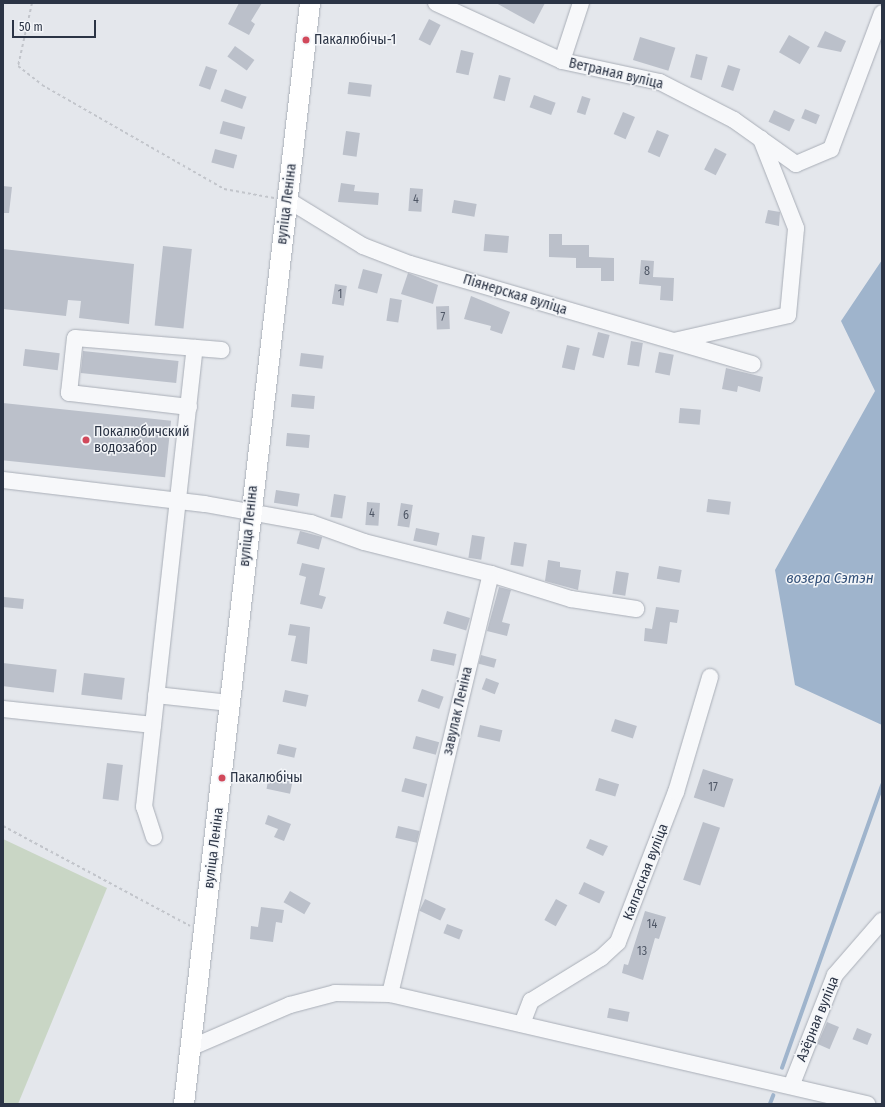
<!DOCTYPE html>
<html>
<head>
<meta charset="utf-8">
<style>
  body { margin:0 }
  #map { position:relative; width:885px; height:1107px; overflow:hidden; background:#e4e7ec; font-family:"Fira Sans Condensed",sans-serif }
  div>[style] { position:absolute }
  .green>* { inset:0; background:#c9d6c5 }
  .water>* { inset:0; background:#9fb4cc }
  .stream>* { height:3.5px; margin:-1.75px; padding:0 1.75px; transform-origin:1.75px; border-radius:1.75px; background:#9fb4cc }
  .building>* { inset:0; background:#bbc0ca; transform-origin:0 0 }
  .path>* { height:2px; margin-top:-1px; transform-origin:0; background:repeating-linear-gradient(90deg,#c2c5cb 0 3px,transparent 0 6px) }
  .roads { filter:drop-shadow(0 0 1px #a9aeb7) drop-shadow(0 0 1px #a9aeb7) }
  .minor>* { height:16px; margin:-8px; padding:0 8px; transform-origin:8px; border-radius:8px; background:#f7f8fa }
  .major>* { height:20px; margin:-10px; padding:0 10px; transform-origin:10px; border-radius:10px; background:#fff }
  .dots>* { width:11px; height:11px; translate:-50% -50%; box-sizing:border-box; border:2px solid #f4f6f9; border-radius:50% }
  span { translate:-50% -50%; white-space:nowrap; text-align:center; line-height:1.15; -webkit-text-stroke:3px #f4f6f9; paint-order:stroke }
  .number-label { font-size:12px; color:#4f5766 }
  .number-label span { -webkit-text-stroke-width:0 }
  .poi-label { font-size:14px; color:#2b3445 }
  .left { translate:0 -50%; text-align:left }
  .street-label { font-size:14px; color:#2b3445 }
  .water-label { font-size:15px; color:#34527a; font-style:italic }
  .frame { position:absolute; inset:0; border:4px solid #2b3445; pointer-events:none }
  .scale { position:absolute; left:12px; top:20px; width:84px; height:18px; box-sizing:border-box; border:2px solid #2b3445; border-top:0; padding-left:5px; font-size:12px; line-height:14px; white-space:nowrap; color:#2b3445; -webkit-text-stroke:3px #f4f6f9; paint-order:stroke }
</style>
</head>
<body>
<div id="map">
  <div class="green">
    <div style="clip-path:polygon(3px 839px,107px 888px,18px 1104px,3px 1104px)"></div>
  </div>
  <div class="water">
    <div style="clip-path:polygon(882px 260px,882px 725px,795px 685px,775px 570px,875px 391px,841px 321px)"></div>
  </div>
  <div class="stream">
    <div style="left:782px;top:1068px;width:300px;rotate:-70.5deg"></div>
    <div style="left:770px;top:1104px;width:9px;rotate:-69deg"></div>
  </div>
  <div class="building">
    <div style="clip-path:polygon(239px 3px,262px 3px,251px 21px,255px 24px,249px 35px,228px 24px)"></div>
    <div style="clip-path:polygon(496px 3px,545px 3px,534px 24px)"></div>
    <div style="left:429px;top:19px;width:13px;height:23px;rotate:27deg"></div>
    <div style="clip-path:polygon(825px 31px,846px 41px,841px 52px,817px 47px)"></div>
    <div style="left:789px;top:35px;width:24px;height:20px;rotate:30deg"></div>
    <div style="left:640px;top:37px;width:37px;height:24px;rotate:17deg"></div>
    <div style="left:235px;top:46px;width:24px;height:13px;rotate:36deg"></div>
    <div style="left:461px;top:50px;width:13px;height:23px;rotate:13deg"></div>
    <div style="left:696px;top:54px;width:12px;height:24px;rotate:14deg"></div>
    <div style="left:728px;top:65px;width:13px;height:23px;rotate:18deg"></div>
    <div style="left:206px;top:66px;width:12px;height:21px;rotate:20deg"></div>
    <div style="left:499px;top:75px;width:12px;height:24px;rotate:14deg"></div>
    <div style="left:349px;top:82px;width:23px;height:12px;rotate:7deg"></div>
    <div style="left:225px;top:89px;width:23px;height:13px;rotate:20deg"></div>
    <div style="left:534px;top:95px;width:23px;height:13px;rotate:20deg"></div>
    <div style="left:582px;top:96px;width:9px;height:17px;rotate:18deg"></div>
    <div style="left:805px;top:109px;width:16px;height:10px;rotate:22deg"></div>
    <div style="left:774px;top:110px;width:23px;height:13px;rotate:25deg"></div>
    <div style="left:623px;top:112px;width:13px;height:24px;rotate:23deg"></div>
    <div style="left:223px;top:121px;width:23px;height:13px;rotate:15deg"></div>
    <div style="left:657px;top:130px;width:13px;height:24px;rotate:23deg"></div>
    <div style="left:346px;top:131px;width:14px;height:24px;rotate:8deg"></div>
    <div style="left:715px;top:148px;width:13px;height:24px;rotate:27deg"></div>
    <div style="left:215px;top:149px;width:23px;height:14px;rotate:15deg"></div>
    <div style="clip-path:polygon(341px 183px,355px 185px,354px 191px,379px 193px,378px 205px,338px 202px)"></div>
    <div style="clip-path:polygon(3px 186px,12px 187px,9px 213px,3px 213px)"></div>
    <div style="left:410px;top:188px;width:13px;height:23px;rotate:4deg"></div>
    <div style="left:454px;top:200px;width:23px;height:13px;rotate:10deg"></div>
    <div style="clip-path:polygon(768px 210px,780px 212px,779px 226px,765px 223px)"></div>
    <div style="left:485px;top:234px;width:24px;height:17px;rotate:5deg"></div>
    <div style="clip-path:polygon(549px 234px,562px 234px,562px 245px,589px 245px,589px 257px,614px 258px,614px 281px,601px 281px,601px 268px,576px 268px,576px 258px,549px 257px)"></div>
    <div style="left:163px;top:246px;width:29px;height:80px;rotate:6deg"></div>
    <div style="clip-path:polygon(3px 249px,134px 264px,129px 324px,79px 318px,81px 301px,68px 300px,66px 316px,3px 309px)"></div>
    <div style="clip-path:polygon(641px 260px,654px 261px,653px 277px,674px 278px,673px 301px,660px 300px,661px 286px,639px 284px)"></div>
    <div style="left:363px;top:269px;width:20px;height:20px;rotate:15deg"></div>
    <div style="clip-path:polygon(408px 273px,438px 285px,433px 304px,401px 294px)"></div>
    <div style="left:335px;top:284px;width:12px;height:20px;rotate:9deg"></div>
    <div style="clip-path:polygon(471px 296px,510px 312px,502px 334px,490px 330px,491px 326px,464px 319px)"></div>
    <div style="left:390px;top:298px;width:12px;height:23px;rotate:9deg"></div>
    <div style="left:449px;top:306px;width:23px;height:13px;rotate:88deg"></div>
    <div style="left:598px;top:332px;width:12px;height:24px;rotate:14deg"></div>
    <div style="left:631px;top:341px;width:12px;height:24px;rotate:9deg"></div>
    <div style="left:567px;top:345px;width:13px;height:23px;rotate:13deg"></div>
    <div style="left:25px;top:349px;width:35px;height:17px;rotate:7deg"></div>
    <div style="left:83px;top:351px;width:96px;height:22px;rotate:6deg"></div>
    <div style="left:659px;top:352px;width:15px;height:21px;rotate:11deg"></div>
    <div style="left:301px;top:353px;width:23px;height:13px;rotate:7deg"></div>
    <div style="clip-path:polygon(726px 368px,763px 377px,760px 392px,738px 386px,737px 392px,722px 389px)"></div>
    <div style="left:292px;top:394px;width:23px;height:13px;rotate:5deg"></div>
    <div style="left:3px;top:403px;width:169px;height:57px;rotate:6deg"></div>
    <div style="left:680px;top:408px;width:21px;height:15px;rotate:5deg"></div>
    <div style="left:287px;top:433px;width:23px;height:13px;rotate:5deg"></div>
    <div style="left:276px;top:490px;width:24px;height:13px;rotate:9deg"></div>
    <div style="left:334px;top:494px;width:12px;height:23px;rotate:9deg"></div>
    <div style="left:708px;top:499px;width:23px;height:13px;rotate:7deg"></div>
    <div style="left:367px;top:502px;width:13px;height:23px;rotate:4deg"></div>
    <div style="left:401px;top:503px;width:12px;height:23px;rotate:9deg"></div>
    <div style="left:416px;top:528px;width:24px;height:13px;rotate:12deg"></div>
    <div style="left:300px;top:531px;width:23px;height:13px;rotate:15deg"></div>
    <div style="left:472px;top:535px;width:13px;height:23px;rotate:9deg"></div>
    <div style="left:514px;top:542px;width:13px;height:23px;rotate:9deg"></div>
    <div style="clip-path:polygon(548px 560px,560px 562px,560px 567px,581px 570px,578px 590px,545px 581px)"></div>
    <div style="clip-path:polygon(302px 563px,325px 568px,319px 595px,326px 597px,322px 609px,300px 604px,306px 577px,299px 575px)"></div>
    <div style="left:659px;top:566px;width:23px;height:13px;rotate:10deg"></div>
    <div style="left:616px;top:571px;width:13px;height:23px;rotate:9deg"></div>
    <div style="clip-path:polygon(499px 587px,511px 590px,502px 622px,510px 624px,507px 636px,487px 631px)"></div>
    <div style="left:4px;top:597px;width:20px;height:10px;rotate:6deg"></div>
    <div style="clip-path:polygon(656px 607px,679px 610px,677px 623px,670px 622px,667px 644px,644px 641px,645px 628px,652px 629px)"></div>
    <div style="left:447px;top:611px;width:24px;height:13px;rotate:17deg"></div>
    <div style="clip-path:polygon(290px 624px,310px 627px,307px 664px,291px 661px,296px 636px,288px 635px)"></div>
    <div style="left:433px;top:649px;width:24px;height:12px;rotate:12deg"></div>
    <div style="left:481px;top:655px;width:16px;height:9px;rotate:15deg"></div>
    <div style="left:3px;top:663px;width:54px;height:23px;rotate:7deg"></div>
    <div style="left:84px;top:673px;width:41px;height:22px;rotate:7deg"></div>
    <div style="left:486px;top:678px;width:14px;height:12px;rotate:21deg"></div>
    <div style="left:422px;top:689px;width:23px;height:13px;rotate:20deg"></div>
    <div style="left:285px;top:690px;width:24px;height:12px;rotate:12deg"></div>
    <div style="left:615px;top:719px;width:23px;height:13px;rotate:18deg"></div>
    <div style="left:480px;top:725px;width:23px;height:12px;rotate:13deg"></div>
    <div style="left:416px;top:736px;width:24px;height:13px;rotate:15deg"></div>
    <div style="left:279px;top:744px;width:18px;height:10px;rotate:13deg"></div>
    <div style="left:107px;top:763px;width:16px;height:36px;rotate:7deg"></div>
    <div style="left:703px;top:769px;width:32px;height:30px;rotate:18deg"></div>
    <div style="left:269px;top:777px;width:24px;height:12px;rotate:12deg"></div>
    <div style="left:405px;top:778px;width:23px;height:14px;rotate:15deg"></div>
    <div style="left:599px;top:778px;width:21px;height:13px;rotate:17deg"></div>
    <div style="clip-path:polygon(268px 815px,291px 824px,284px 841px,274px 837px,278px 829px,265px 824px)"></div>
    <div style="left:703px;top:822px;width:18px;height:61px;rotate:19deg"></div>
    <div style="left:398px;top:826px;width:22px;height:12px;rotate:13deg"></div>
    <div style="clip-path:polygon(590px 839px,608px 846px,603px 856px,586px 848px)"></div>
    <div style="left:584px;top:882px;width:23px;height:13px;rotate:25deg"></div>
    <div style="left:290px;top:891px;width:24px;height:13px;rotate:30deg"></div>
    <div style="left:425px;top:899px;width:23px;height:13px;rotate:25deg"></div>
    <div style="left:556px;top:899px;width:13px;height:24px;rotate:29deg"></div>
    <div style="clip-path:polygon(261px 907px,284px 910px,282px 923px,276px 922px,273px 942px,250px 939px,251px 926px,258px 927px)"></div>
    <div style="clip-path:polygon(645px 911px,666px 917px,659px 939px,655px 938px,643px 980px,622px 973px,624px 964px,628px 965px)"></div>
    <div style="left:447px;top:924px;width:17px;height:10px;rotate:21deg"></div>
    <div style="left:609px;top:1008px;width:21px;height:10px;rotate:11deg"></div>
    <div style="left:827px;top:1022px;width:13px;height:24px;rotate:23deg"></div>
    <div style="left:857px;top:1028px;width:16px;height:12px;rotate:22deg"></div>
  </div>
  <div class="path">
    <div style="left:32px;top:3px;width:65px;rotate:102.5deg"></div>
    <div style="left:18px;top:66px;width:31px;rotate:38deg"></div>
    <div style="left:42px;top:85px;width:210px;rotate:29.7deg"></div>
    <div style="left:224px;top:189px;width:51px;rotate:10.2deg"></div>
    <div style="left:3px;top:826px;width:212px;rotate:28.1deg"></div>
  </div>
  <div class="roads">
    <div class="minor">
      <div style="left:436px;top:3px;width:139px;rotate:24.7deg"></div>
      <div style="left:562px;top:61px;width:100px;rotate:12.1deg"></div>
      <div style="left:660px;top:82px;width:83px;rotate:27.2deg"></div>
      <div style="left:734px;top:120px;width:76px;rotate:35.4deg"></div>
      <div style="left:796px;top:164px;width:38px;rotate:-23deg"></div>
      <div style="left:831px;top:149px;width:145px;rotate:-69.4deg"></div>
      <div style="left:562px;top:61px;width:61px;rotate:-71.9deg"></div>
      <div style="left:288px;top:200px;width:88px;rotate:31.5deg"></div>
      <div style="left:363px;top:246px;width:50px;rotate:21deg"></div>
      <div style="left:410px;top:264px;width:357px;rotate:16.3deg"></div>
      <div style="left:674px;top:341px;width:117px;rotate:-12.8deg"></div>
      <div style="left:788px;top:315px;width:87px;rotate:-84.7deg"></div>
      <div style="left:796px;top:228px;width:96px;rotate:-111.5deg"></div>
      <div style="left:189px;top:407px;width:121px;rotate:-173.3deg"></div>
      <div style="left:69px;top:393px;width:55px;rotate:-83.8deg"></div>
      <div style="left:75px;top:338px;width:147px;rotate:4.7deg"></div>
      <div style="left:3px;top:480px;width:203px;rotate:6.8deg"></div>
      <div style="left:205px;top:504px;width:108px;rotate:10.2deg"></div>
      <div style="left:311px;top:523px;width:56px;rotate:19.7deg"></div>
      <div style="left:364px;top:542px;width:131px;rotate:14.1deg"></div>
      <div style="left:491px;top:574px;width:84px;rotate:17.4deg"></div>
      <div style="left:571px;top:599px;width:66px;rotate:8.7deg"></div>
      <div style="left:156px;top:695px;width:74px;rotate:6.2deg"></div>
      <div style="left:3px;top:709px;width:151px;rotate:6.1deg"></div>
      <div style="left:154px;top:837px;width:32px;rotate:-108deg"></div>
      <div style="left:144px;top:807px;width:462px;rotate:-83.7deg"></div>
      <div style="left:390px;top:994px;width:432px;rotate:-76.5deg"></div>
      <div style="left:522px;top:1024px;width:25px;rotate:-69deg"></div>
      <div style="left:531px;top:1001px;width:82px;rotate:-31.6deg"></div>
      <div style="left:601px;top:958px;width:23px;rotate:-43deg"></div>
      <div style="left:618px;top:942px;width:161px;rotate:-68.9deg"></div>
      <div style="left:676px;top:792px;width:120px;rotate:-73.5deg"></div>
      <div style="left:190px;top:1048px;width:109px;rotate:-23.3deg"></div>
      <div style="left:290px;top:1005px;width:47px;rotate:-14.9deg"></div>
      <div style="left:335px;top:993px;width:55px;rotate:1deg"></div>
      <div style="left:390px;top:994px;width:490px;rotate:13deg"></div>
      <div style="left:792px;top:1084px;width:117px;rotate:-68.5deg"></div>
      <div style="left:835px;top:975px;width:72px;rotate:-49deg"></div>
    </div>
    <div class="major">
      <div style="left:184px;top:1104px;width:1108px;rotate:-83.47deg"></div>
    </div>
  </div>
  <div class="dots">
    <div style="left:306px;top:40px;background:#d1495b"></div>
    <div style="left:86px;top:440px;background:#d1495b"></div>
    <div style="left:222px;top:778px;background:#d1495b"></div>
  </div>
  <div class="number-label">
    <span style="left:416px;top:200px">4</span>
    <span style="left:647px;top:272px">8</span>
    <span style="left:340px;top:295px">1</span>
    <span style="left:443px;top:318px">7</span>
    <span style="left:372px;top:514px">4</span>
    <span style="left:406px;top:516px">6</span>
    <span style="left:713px;top:788px">17</span>
    <span style="left:652px;top:925px">14</span>
    <span style="left:642px;top:952px">13</span>
  </div>
  <div class="poi-label">
    <span class="left" style="left:314px;top:40px">Пакалюбічы-1</span>
    <span class="left" style="left:94px;top:440px">Покалюбичский<br>водозабор</span>
    <span class="left" style="left:230px;top:778px">Пакалюбічы</span>
  </div>
  <div class="street-label">
    <span style="left:616px;top:74px;rotate:13deg">Ветраная вуліца</span>
    <span style="left:287px;top:204px;rotate:-83deg">вуліца Леніна</span>
    <span style="left:515px;top:295px;rotate:17deg">Піянерская вуліца</span>
    <span style="left:249px;top:526px;rotate:-84deg">вуліца Леніна</span>
    <span style="left:458px;top:711px;rotate:-77deg">завулак Леніна</span>
    <span style="left:214px;top:848px;rotate:-83deg">вуліца Леніна</span>
    <span style="left:646px;top:872px;rotate:-69deg">Калгасная вуліца</span>
    <span style="left:818px;top:1019px;rotate:-68deg">Азёрная вуліца</span>
  </div>
  <div class="water-label">
    <span style="left:830px;top:579px">возера Сэтэн</span>
  </div>
  <div class="frame"></div>
  <div class="scale">50 m</div>
</div>
</body>
</html>
